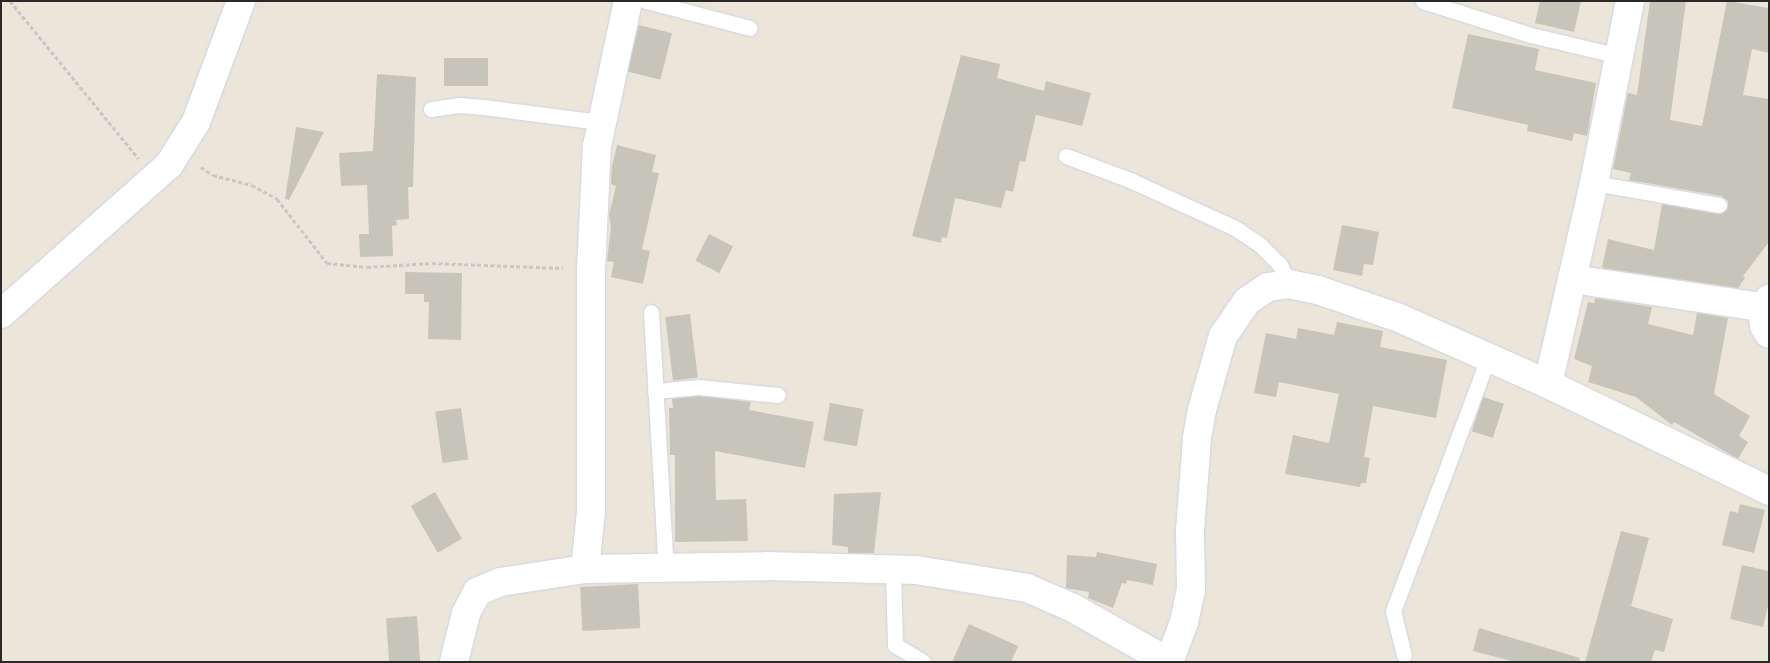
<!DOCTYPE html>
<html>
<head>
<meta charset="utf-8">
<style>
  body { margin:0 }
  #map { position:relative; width:1770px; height:663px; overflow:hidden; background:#ece6da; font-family:Commissioner,sans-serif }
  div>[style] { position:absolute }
  .building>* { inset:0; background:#c7c4b9; transform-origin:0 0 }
  .path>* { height:3px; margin-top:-1.5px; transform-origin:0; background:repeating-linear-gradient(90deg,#c7c7c7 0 4px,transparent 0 6.5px) }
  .roads { filter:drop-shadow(0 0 1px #cfd1e3) drop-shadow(0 0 1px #cfd1e3) }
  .service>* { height:15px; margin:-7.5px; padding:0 7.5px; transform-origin:7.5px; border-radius:7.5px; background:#fff }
  .minor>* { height:28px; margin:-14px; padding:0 14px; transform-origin:14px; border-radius:14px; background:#fff }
  .tertiary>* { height:28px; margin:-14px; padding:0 14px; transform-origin:14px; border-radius:14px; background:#fff }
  span { translate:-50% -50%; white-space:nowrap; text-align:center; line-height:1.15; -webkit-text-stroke:5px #fff; paint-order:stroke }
  .frame { position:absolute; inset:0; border:2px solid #292929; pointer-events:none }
</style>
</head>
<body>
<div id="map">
  <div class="building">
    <div style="clip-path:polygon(1540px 1px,1581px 1px,1574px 32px,1535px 23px)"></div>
    <div style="clip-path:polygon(1650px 1px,1686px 1px,1670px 120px,1702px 126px,1727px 1px,1769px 8px,1769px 53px,1752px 49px,1743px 95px,1769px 99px,1769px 242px,1743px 276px,1745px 278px,1738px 288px,1602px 268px,1608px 239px,1654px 250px,1662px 204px,1717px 214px,1728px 207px,1728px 201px,1721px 196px,1629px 180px,1631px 173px,1613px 169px,1628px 93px,1637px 95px)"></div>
    <div style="left:639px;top:25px;width:34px;height:48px;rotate:14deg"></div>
    <div style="clip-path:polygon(1468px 34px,1539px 49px,1535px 70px,1596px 83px,1587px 136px,1574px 133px,1572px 141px,1527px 131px,1528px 125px,1452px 108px)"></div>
    <div style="clip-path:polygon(961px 55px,1000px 64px,997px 78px,1044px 91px,1046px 81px,1091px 93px,1082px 126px,1036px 115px,1025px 162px,1020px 161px,1013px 192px,1006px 190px,1001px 208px,955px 198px,947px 238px,942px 237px,941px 243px,912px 236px)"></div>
    <div style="left:488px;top:58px;width:28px;height:44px;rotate:90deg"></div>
    <div style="clip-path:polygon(377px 74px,416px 77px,413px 187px,408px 187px,409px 219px,396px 220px,397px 225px,392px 226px,393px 256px,360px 257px,359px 234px,369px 234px,367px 185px,341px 186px,339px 153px,373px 151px)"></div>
    <div style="clip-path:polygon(296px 127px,324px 132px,289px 200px,285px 199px)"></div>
    <div style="clip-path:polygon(617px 145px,656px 155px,652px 172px,659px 173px,642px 249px,650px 251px,643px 284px,611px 277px,614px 262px,607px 261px,611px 227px,609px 215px,616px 186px,611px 184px,612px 166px)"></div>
    <div style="clip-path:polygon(1342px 225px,1379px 232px,1373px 265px,1364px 264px,1362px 276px,1333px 270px)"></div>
    <div style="left:709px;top:234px;width:27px;height:30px;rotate:27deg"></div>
    <div style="clip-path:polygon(405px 272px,462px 273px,461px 340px,428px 339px,429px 302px,424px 302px,424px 294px,405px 294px)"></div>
    <div style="clip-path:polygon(1595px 298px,1652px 307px,1648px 324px,1693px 335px,1697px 313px,1728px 318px,1714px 394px,1750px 416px,1739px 436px,1748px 442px,1738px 459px,1674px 422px,1672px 425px,1636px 397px,1588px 382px,1592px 366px,1574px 359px,1588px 302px,1594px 303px)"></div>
    <div style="left:690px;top:314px;width:64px;height:25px;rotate:83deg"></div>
    <div style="clip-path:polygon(1337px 322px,1383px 331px,1380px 347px,1447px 360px,1436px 418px,1373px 406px,1364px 457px,1370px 458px,1366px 483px,1361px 483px,1360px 487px,1285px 474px,1293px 435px,1329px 443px,1339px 394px,1279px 382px,1276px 397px,1254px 393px,1266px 333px,1296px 339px,1298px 328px,1334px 335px)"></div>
    <div style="clip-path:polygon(699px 396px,751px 402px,749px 410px,814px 422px,805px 468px,715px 451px,716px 500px,746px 499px,748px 541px,675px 542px,675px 455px,670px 455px,669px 408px,673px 408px,672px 399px)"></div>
    <div style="left:1483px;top:397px;width:22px;height:36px;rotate:18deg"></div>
    <div style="left:830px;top:403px;width:34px;height:38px;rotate:10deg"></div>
    <div style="left:461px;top:408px;width:52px;height:26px;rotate:82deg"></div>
    <div style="left:435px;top:492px;width:54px;height:28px;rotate:60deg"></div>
    <div style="clip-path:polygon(881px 492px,874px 553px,848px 553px,848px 547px,832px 545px,834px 494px)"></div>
    <div style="clip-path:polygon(1740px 504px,1765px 510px,1754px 553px,1722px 545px,1730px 511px,1738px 513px)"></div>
    <div style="clip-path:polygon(1621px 531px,1649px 538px,1631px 606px,1673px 619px,1664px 652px,1655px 650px,1651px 662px,1585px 662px)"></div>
    <div style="clip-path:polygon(1097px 552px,1157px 564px,1153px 585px,1127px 580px,1126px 584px,1122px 583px,1113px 608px,1088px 598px,1089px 592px,1066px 588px,1067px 555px,1096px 557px)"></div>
    <div style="clip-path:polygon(1742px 565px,1769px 571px,1769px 602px,1763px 627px,1730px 619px)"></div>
    <div style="left:638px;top:584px;width:44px;height:58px;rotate:87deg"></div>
    <div style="left:417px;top:616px;width:46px;height:31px;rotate:86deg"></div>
    <div style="clip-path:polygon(969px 624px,1018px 646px,1011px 662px,952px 662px)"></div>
    <div style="clip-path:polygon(1479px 628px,1580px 658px,1579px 662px,1515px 662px,1473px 651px)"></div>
  </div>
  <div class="path">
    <div style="left:10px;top:1px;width:203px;rotate:50.8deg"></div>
    <div style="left:201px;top:167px;width:14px;rotate:34deg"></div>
    <div style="left:213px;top:175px;width:40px;rotate:14.4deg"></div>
    <div style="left:252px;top:185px;width:29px;rotate:29deg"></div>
    <div style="left:277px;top:199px;width:81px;rotate:52deg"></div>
    <div style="left:327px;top:263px;width:40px;rotate:5.7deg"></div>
    <div style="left:367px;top:267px;width:65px;rotate:-3.5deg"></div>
    <div style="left:432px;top:263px;width:131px;rotate:2.2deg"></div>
  </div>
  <div class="roads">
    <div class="service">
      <div style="left:646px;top:1px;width:107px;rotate:14.6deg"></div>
      <div style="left:1423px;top:1px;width:113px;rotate:17.5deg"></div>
      <div style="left:1531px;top:35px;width:90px;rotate:13.4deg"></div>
      <div style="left:431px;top:109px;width:28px;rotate:-8deg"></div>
      <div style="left:459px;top:105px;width:24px;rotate:5deg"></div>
      <div style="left:483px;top:107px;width:118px;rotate:7.3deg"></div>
      <div style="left:1066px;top:156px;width:71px;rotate:20.7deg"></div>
      <div style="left:1132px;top:181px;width:113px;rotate:24.5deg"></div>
      <div style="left:1235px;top:228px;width:30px;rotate:34deg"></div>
      <div style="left:1260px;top:245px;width:28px;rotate:45deg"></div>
      <div style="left:1280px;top:265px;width:21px;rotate:65deg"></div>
      <div style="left:1594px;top:183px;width:127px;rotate:10deg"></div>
      <div style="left:651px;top:312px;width:257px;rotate:86.7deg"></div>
      <div style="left:655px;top:391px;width:44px;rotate:-5.2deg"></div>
      <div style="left:699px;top:387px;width:79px;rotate:5.8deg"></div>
      <div style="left:893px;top:569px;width:76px;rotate:88.5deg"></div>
      <div style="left:895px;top:645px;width:33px;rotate:31deg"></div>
      <div style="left:1404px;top:655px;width:45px;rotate:-104deg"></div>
      <div style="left:1393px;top:611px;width:270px;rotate:-69.4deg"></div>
    </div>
    <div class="minor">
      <div style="left:1572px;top:279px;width:192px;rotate:8.4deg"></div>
      <div style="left:1762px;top:307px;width:11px;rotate:-49deg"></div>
      <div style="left:1762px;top:307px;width:19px;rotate:84deg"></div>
      <div style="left:1764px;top:326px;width:9px;rotate:58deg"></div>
      <div style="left:1px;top:314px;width:225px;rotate:-41.6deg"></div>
      <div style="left:169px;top:165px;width:51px;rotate:-57.9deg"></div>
      <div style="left:196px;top:122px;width:129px;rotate:-69.6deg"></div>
      <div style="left:585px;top:569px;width:57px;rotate:-84deg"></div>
      <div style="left:591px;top:512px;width:241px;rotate:-90deg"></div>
      <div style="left:591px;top:271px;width:125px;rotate:-87.3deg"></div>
      <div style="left:597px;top:146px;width:148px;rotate:-77.9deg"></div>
      <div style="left:454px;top:662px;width:50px;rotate:-76.2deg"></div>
      <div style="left:466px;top:613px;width:24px;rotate:-62deg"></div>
      <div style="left:477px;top:592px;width:25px;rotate:-23deg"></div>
      <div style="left:500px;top:582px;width:86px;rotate:-8.7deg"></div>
      <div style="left:585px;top:569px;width:182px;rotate:-0.9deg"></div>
      <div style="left:767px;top:566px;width:149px;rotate:1.5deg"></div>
      <div style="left:916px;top:570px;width:112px;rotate:9.2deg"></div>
      <div style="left:1027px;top:588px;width:50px;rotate:23.5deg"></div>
      <div style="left:1073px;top:608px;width:110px;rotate:29.4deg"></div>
      <div style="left:1169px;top:662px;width:43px;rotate:-69.4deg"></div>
      <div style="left:1184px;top:622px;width:33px;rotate:-78deg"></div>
      <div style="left:1191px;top:590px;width:59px;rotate:-91deg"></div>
      <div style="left:1190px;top:531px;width:93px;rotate:-85.7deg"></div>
      <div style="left:1197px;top:438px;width:28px;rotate:-80deg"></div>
      <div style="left:1202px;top:410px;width:77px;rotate:-74.2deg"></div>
      <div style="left:1223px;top:336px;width:42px;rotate:-55.6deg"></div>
      <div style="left:1247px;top:301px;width:25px;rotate:-34deg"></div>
      <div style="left:1268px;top:287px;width:21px;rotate:-8deg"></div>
      <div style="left:1289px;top:284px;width:30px;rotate:12deg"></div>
      <div style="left:1318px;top:290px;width:83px;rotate:18.9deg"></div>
      <div style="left:1397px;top:317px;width:165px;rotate:23.9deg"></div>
    </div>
    <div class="tertiary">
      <div style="left:1630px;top:1px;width:186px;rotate:101.2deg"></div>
      <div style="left:1594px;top:183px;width:206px;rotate:102.9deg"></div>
      <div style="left:1548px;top:384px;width:246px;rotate:25.8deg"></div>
    </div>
  </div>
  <div class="frame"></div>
</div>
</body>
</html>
